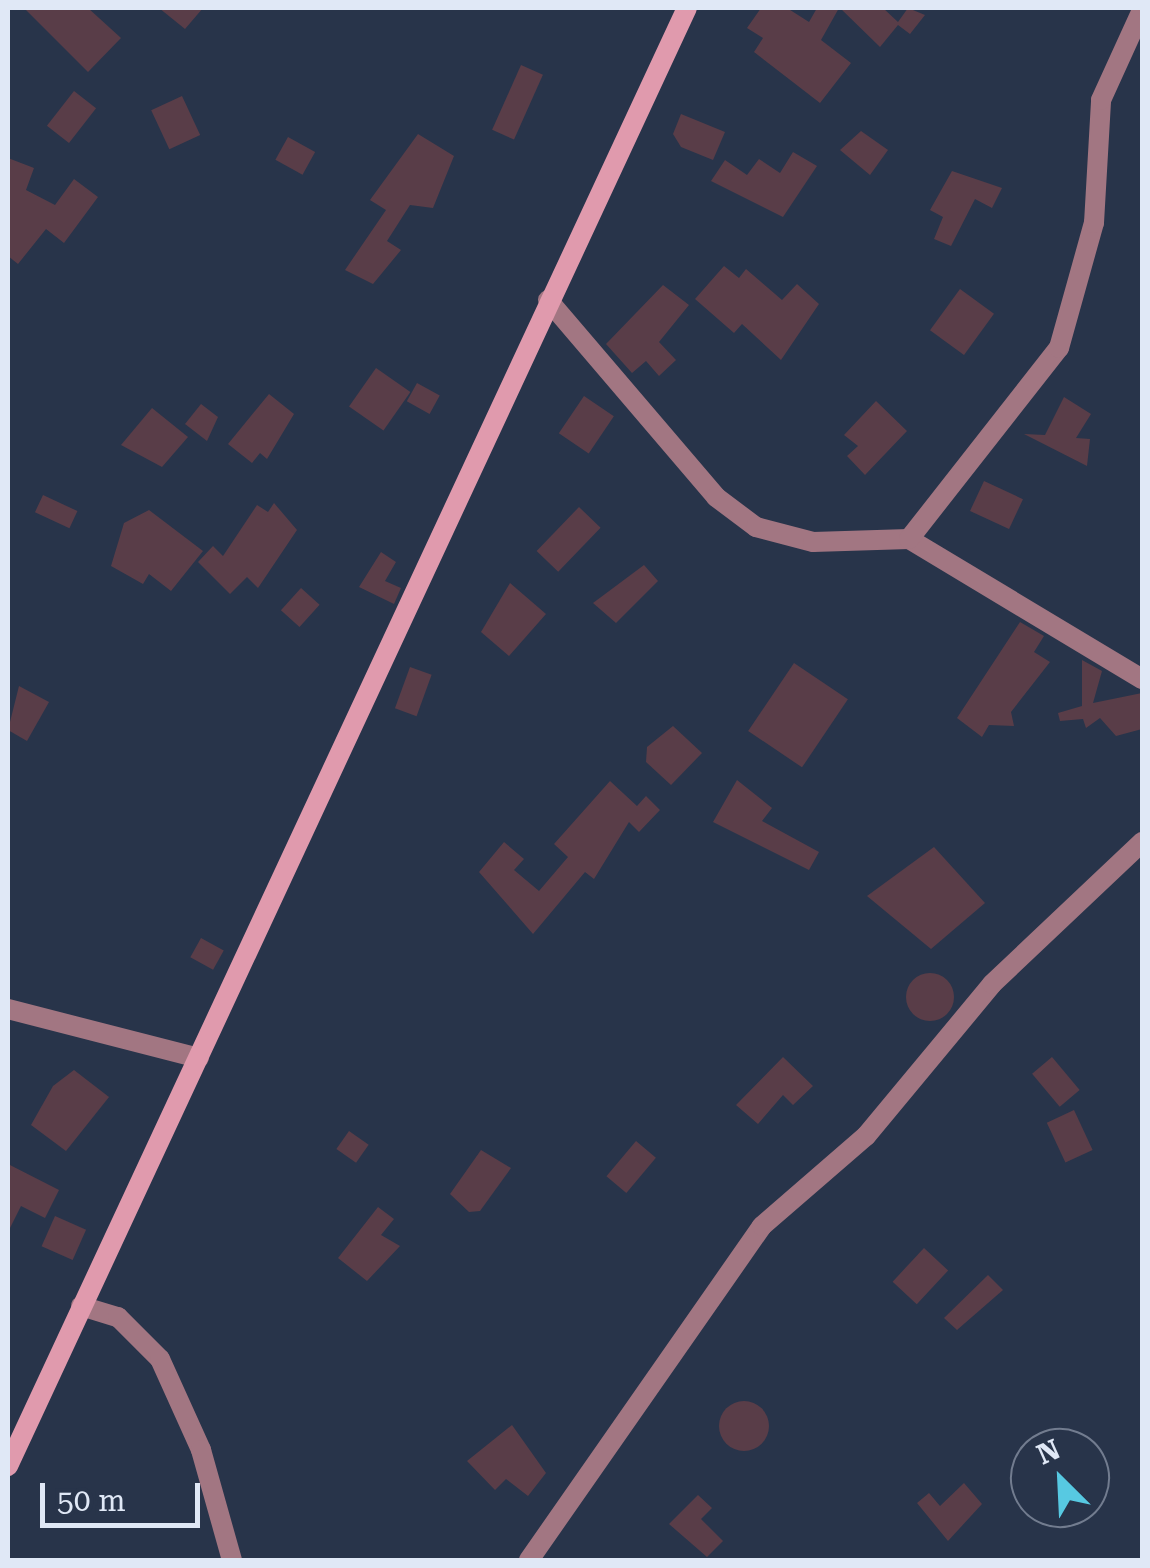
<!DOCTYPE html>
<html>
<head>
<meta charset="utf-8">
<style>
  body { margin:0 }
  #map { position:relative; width:1150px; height:1568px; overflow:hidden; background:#28344a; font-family:"Roboto Serif",serif }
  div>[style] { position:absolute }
  .building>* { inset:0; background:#593d48; transform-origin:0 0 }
  .round { border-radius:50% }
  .street>* { height:20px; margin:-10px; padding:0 10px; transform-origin:10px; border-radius:10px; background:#a27682 }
  .secondary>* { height:20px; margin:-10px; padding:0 10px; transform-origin:10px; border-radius:10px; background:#e09aad }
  span { translate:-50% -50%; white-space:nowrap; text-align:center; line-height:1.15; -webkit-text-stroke:10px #28344a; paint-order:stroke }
  .frame { position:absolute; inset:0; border:10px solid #e0e8f6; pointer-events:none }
  .north { position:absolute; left:1010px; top:1428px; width:100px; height:100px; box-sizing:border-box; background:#28344a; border:2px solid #727c8f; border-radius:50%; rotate:336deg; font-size:28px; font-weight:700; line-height:40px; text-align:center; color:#e0e8f6 }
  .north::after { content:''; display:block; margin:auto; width:35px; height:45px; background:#57c9e2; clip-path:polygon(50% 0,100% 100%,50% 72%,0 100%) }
  .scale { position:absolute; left:40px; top:1483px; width:160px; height:45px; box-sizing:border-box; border:5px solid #e0e8f6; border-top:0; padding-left:12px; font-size:30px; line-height:35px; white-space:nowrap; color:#e0e8f6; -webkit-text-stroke:8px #28344a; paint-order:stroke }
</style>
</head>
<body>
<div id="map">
  <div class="building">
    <div style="clip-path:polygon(24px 8px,88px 8px,121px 38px,88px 72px)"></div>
    <div style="clip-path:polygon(159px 8px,203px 8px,185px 29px)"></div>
    <div style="clip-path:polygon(761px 8px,787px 8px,809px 22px,817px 8px,839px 8px,821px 40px,851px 63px,820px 103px,754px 52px,763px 38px,747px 28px)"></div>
    <div style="clip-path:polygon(840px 8px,883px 8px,898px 22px,908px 8px,925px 15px,910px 34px,898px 25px,880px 47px)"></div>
    <div style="left:521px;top:65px;width:24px;height:71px;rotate:24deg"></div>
    <div style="left:74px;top:91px;width:28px;height:44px;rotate:38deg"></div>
    <div style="left:182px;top:96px;width:43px;height:34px;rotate:65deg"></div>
    <div style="clip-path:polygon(681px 114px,725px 132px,713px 160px,681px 147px,673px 134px)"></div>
    <div style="clip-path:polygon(861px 131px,888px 150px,870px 175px,840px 150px)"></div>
    <div style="clip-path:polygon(418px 134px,454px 156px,433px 208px,410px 205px,387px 241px,401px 250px,373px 284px,345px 270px,386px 210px,370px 200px)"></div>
    <div style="left:288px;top:137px;width:31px;height:26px;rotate:29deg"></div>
    <div style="clip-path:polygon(793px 152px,817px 166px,783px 217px,711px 181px,725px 160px,747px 175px,759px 159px,780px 173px)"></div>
    <div style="clip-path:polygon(8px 158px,34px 168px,26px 190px,55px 205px,74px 179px,98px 197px,64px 243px,46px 229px,18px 264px,8px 256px)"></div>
    <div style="clip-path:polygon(952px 171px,1002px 188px,992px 208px,975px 199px,951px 246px,934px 239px,943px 217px,930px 210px)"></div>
    <div style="clip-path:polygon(724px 266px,739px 278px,746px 269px,782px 300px,797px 284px,819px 304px,781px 360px,742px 324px,734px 333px,695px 299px)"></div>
    <div style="clip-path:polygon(663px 285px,689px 305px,659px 342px,676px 360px,659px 376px,646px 361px,632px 373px,606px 344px)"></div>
    <div style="left:960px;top:289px;width:42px;height:51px;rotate:36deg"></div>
    <div style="left:376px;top:368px;width:42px;height:47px;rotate:35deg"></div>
    <div style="left:417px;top:383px;width:26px;height:21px;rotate:29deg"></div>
    <div style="clip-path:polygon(269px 394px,294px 414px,267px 459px,260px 453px,252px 463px,228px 444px)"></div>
    <div style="left:584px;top:396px;width:36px;height:45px;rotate:34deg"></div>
    <div style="clip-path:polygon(1064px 397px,1091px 414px,1076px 438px,1090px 439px,1087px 466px,1024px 434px,1045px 435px)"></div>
    <div style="clip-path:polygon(876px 401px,907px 431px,865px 475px,847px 456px,858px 446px,844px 435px)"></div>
    <div style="clip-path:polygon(201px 404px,218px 417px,207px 441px,185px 424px)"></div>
    <div style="clip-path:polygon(152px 408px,188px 437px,162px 467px,121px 445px)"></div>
    <div style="left:984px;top:481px;width:43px;height:33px;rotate:25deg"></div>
    <div style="left:43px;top:495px;width:38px;height:19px;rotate:25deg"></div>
    <div style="clip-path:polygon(274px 503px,297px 530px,258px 588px,247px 577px,230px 594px,198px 562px,213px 546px,223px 556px,257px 505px,268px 512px)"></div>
    <div style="left:579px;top:507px;width:30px;height:61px;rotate:44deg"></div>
    <div style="clip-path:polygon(149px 510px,203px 551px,171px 591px,149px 574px,143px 584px,111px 566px,124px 523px)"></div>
    <div style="clip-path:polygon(381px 552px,396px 562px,385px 581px,401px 588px,394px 604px,359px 587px)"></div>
    <div style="clip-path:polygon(644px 565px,658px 581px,616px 623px,593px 603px)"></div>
    <div style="clip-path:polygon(510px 583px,546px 614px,509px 656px,481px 632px)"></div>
    <div style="left:301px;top:588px;width:25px;height:30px;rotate:42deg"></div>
    <div style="clip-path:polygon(1020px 622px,1044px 636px,1034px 652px,1050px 662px,1011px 712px,1014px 726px,989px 725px,982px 737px,957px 718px)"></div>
    <div style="clip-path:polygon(1082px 660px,1102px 671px,1093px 703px,1142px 693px,1142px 729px,1116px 736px,1100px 718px,1086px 728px,1083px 719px,1060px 721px,1058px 713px,1082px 706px)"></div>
    <div style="left:794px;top:663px;width:65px;height:82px;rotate:34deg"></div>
    <div style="left:410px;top:667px;width:23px;height:44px;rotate:20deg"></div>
    <div style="clip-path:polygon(19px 686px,49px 702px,27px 741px,8px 730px)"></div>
    <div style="clip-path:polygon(673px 726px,702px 753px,671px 785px,646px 762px,647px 747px)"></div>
    <div style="clip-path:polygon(737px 780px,772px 808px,762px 821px,819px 852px,809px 870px,713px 822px)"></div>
    <div style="clip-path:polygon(610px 781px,637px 806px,646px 796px,660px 810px,639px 832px,629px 822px,594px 879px,585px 872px,533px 934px,479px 872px,504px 842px,524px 859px,514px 870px,539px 891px,568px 857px,554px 844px)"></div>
    <div style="clip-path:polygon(934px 847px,985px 903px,931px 949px,867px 896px)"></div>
    <div style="left:201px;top:938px;width:26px;height:22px;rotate:29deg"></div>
    <div class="round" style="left:906px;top:973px;width:48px;height:48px"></div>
    <div style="clip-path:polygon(783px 1057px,813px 1086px,793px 1105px,783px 1095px,758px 1124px,736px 1105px)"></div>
    <div style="left:1052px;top:1057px;width:43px;height:26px;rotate:50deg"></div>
    <div style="clip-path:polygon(74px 1070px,109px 1097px,66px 1151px,31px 1125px,53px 1086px)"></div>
    <div style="left:1074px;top:1110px;width:44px;height:30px;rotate:65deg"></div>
    <div style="left:349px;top:1131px;width:24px;height:22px;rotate:35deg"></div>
    <div style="left:636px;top:1141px;width:26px;height:46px;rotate:40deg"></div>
    <div style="clip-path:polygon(481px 1150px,511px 1168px,480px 1211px,469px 1212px,450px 1194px)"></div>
    <div style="clip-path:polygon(8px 1164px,59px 1190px,45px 1218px,21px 1206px,8px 1232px)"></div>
    <div style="clip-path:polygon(378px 1207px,394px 1219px,381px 1235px,400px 1246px,367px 1281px,338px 1258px)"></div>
    <div style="left:55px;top:1216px;width:34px;height:33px;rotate:24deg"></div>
    <div style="left:924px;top:1248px;width:33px;height:46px;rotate:43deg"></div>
    <div style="clip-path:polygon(988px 1275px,1003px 1290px,957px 1330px,944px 1318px)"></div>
    <div class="round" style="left:719px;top:1401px;width:50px;height:50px"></div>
    <div style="clip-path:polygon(512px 1425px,546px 1473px,528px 1496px,506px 1479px,495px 1490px,467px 1461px)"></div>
    <div style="clip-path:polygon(964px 1483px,982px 1504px,948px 1541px,917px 1503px,929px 1493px,940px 1506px)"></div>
    <div style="clip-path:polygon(698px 1495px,712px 1508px,701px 1519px,723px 1541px,707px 1557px,669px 1524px)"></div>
  </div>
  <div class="street">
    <div style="left:548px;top:300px;width:259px;rotate:49.5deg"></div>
    <div style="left:716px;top:497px;width:50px;rotate:36.9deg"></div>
    <div style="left:756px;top:527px;width:59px;rotate:14.7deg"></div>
    <div style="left:813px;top:542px;width:96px;rotate:-1.8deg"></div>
    <div style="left:909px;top:539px;width:272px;rotate:31deg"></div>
    <div style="left:909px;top:539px;width:243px;rotate:-51.9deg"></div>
    <div style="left:1059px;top:348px;width:130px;rotate:-74.4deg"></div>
    <div style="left:1094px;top:223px;width:123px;rotate:-86.7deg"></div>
    <div style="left:1101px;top:100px;width:99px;rotate:-65.5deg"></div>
    <div style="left:8px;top:1009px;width:197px;rotate:14.4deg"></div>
    <div style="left:81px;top:1306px;width:39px;rotate:17deg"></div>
    <div style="left:118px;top:1317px;width:59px;rotate:45deg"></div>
    <div style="left:160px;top:1359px;width:100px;rotate:65.7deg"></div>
    <div style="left:201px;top:1450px;width:114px;rotate:74.3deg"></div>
    <div style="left:529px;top:1560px;width:407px;rotate:-55.1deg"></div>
    <div style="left:762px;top:1226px;width:138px;rotate:-40.9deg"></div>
    <div style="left:866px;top:1136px;width:197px;rotate:-50.3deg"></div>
    <div style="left:992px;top:984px;width:207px;rotate:-43.4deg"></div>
  </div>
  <div class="secondary">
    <div style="left:8px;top:1466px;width:1608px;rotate:-65.03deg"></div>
  </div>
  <div class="frame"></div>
  <div class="north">N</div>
  <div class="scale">50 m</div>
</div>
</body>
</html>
